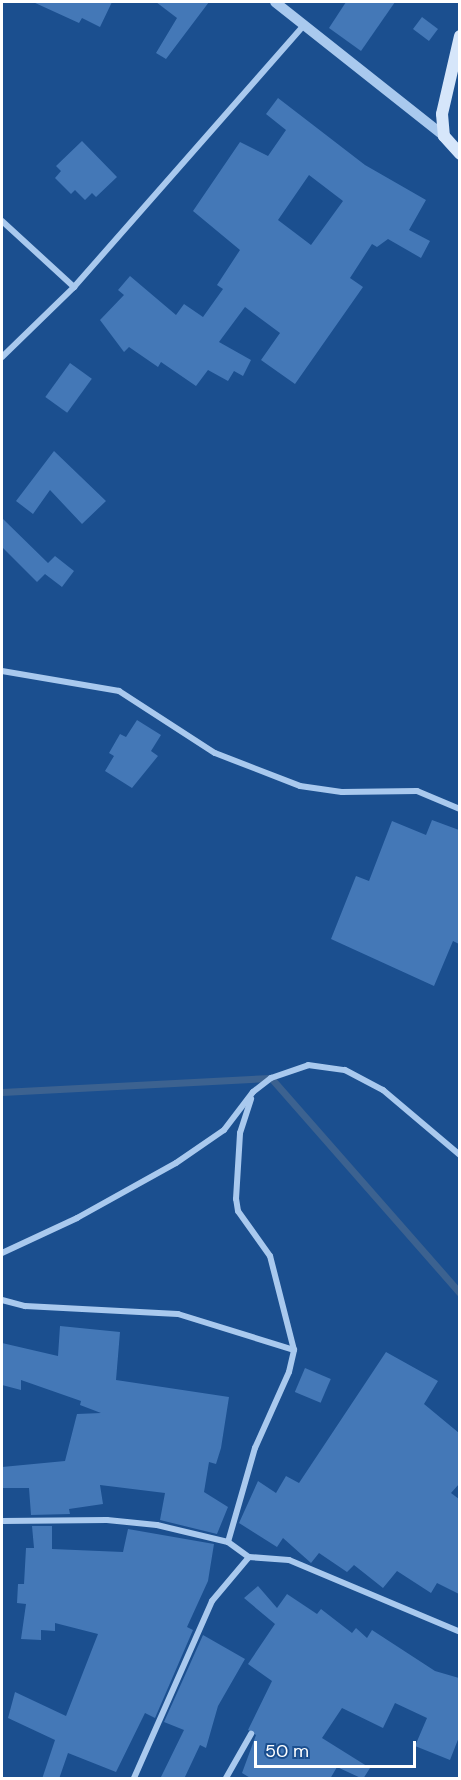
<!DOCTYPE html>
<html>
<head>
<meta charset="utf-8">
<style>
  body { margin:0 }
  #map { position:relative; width:461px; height:1780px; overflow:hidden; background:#1b4f8f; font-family:"DM Sans",sans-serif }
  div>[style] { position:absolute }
  .stream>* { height:7px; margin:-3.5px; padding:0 3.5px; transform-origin:3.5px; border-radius:3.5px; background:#3c6290 }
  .building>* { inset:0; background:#4478b7; transform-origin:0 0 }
  .minor>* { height:6px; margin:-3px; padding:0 3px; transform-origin:3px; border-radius:3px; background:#a9c9ee }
  .tertiary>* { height:10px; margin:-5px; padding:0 5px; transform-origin:5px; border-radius:5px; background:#a9c9ee }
  .secondary>* { height:12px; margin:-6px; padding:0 6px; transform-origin:6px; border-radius:6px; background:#d6e6fa }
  span { translate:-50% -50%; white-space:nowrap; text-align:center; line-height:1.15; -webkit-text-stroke:5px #1b4f8f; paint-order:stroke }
  .frame { position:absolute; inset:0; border:3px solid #fff; pointer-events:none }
  .scale { position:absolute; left:254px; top:1741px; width:162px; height:27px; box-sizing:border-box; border:3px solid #fff; border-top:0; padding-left:8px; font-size:18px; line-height:21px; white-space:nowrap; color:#fff; -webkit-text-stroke:4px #1b4f8f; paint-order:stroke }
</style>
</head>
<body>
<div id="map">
  <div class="stream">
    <div style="left:2px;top:1092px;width:269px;rotate:-3deg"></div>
    <div style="left:271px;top:1078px;width:286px;rotate:48.7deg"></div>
  </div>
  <div class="building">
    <div style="clip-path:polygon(33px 2px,112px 2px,100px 27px,82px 18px,79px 23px)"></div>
    <div style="clip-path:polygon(156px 2px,209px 2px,166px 59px,156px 53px,177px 18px)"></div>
    <div style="clip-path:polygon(346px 2px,395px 2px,361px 51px,329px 28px)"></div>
    <div style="left:422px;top:17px;width:20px;height:15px;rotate:37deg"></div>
    <div style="clip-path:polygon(evenodd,278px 98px,365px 165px,426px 200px,409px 230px,430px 241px,421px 258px,388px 239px,377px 247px,372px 244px,350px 278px,363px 287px,295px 384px,261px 360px,280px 333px,245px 307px,219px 342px,251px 360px,243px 376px,234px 371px,228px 381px,208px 370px,196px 386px,161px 362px,158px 367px,129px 347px,124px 352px,100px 320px,124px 295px,118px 290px,130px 276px,176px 315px,184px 304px,203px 317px,223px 289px,217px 285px,240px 250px,193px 211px,240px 142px,268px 156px,286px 130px,266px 114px,278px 98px,309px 175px,343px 201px,311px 245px,278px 220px,309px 175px)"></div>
    <div style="clip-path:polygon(82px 141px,117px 177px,96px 197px,92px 193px,85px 200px,75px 190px,71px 194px,55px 178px,61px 171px,56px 166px)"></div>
    <div style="left:70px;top:363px;width:27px;height:42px;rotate:36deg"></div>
    <div style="clip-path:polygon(54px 451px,106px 501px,82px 524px,50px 490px,33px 514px,16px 501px)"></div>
    <div style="clip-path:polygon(2px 518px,48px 563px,55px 556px,74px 571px,62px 587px,45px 574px,37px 582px,2px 547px)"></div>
    <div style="clip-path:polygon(137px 720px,161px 735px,151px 751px,158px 756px,132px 788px,105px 771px,114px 756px,109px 753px,120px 734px,126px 737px)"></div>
    <div style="clip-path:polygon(432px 820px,459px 830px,459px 944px,453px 941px,434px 986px,331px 939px,356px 876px,369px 881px,392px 821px,426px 835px)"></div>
    <div style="clip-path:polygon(60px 1326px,120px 1332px,116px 1380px,229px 1397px,221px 1448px,216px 1464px,209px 1462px,204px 1492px,228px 1507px,217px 1534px,160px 1520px,165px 1493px,100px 1485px,103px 1504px,69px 1509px,70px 1514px,31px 1515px,29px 1488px,2px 1488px,2px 1467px,65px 1461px,77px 1414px,101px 1413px,80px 1405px,81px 1401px,21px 1380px,21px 1390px,2px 1385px,2px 1343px,58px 1356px)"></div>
    <div style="clip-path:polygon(386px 1352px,438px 1381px,424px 1404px,459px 1433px,459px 1484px,451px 1493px,459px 1499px,459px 1594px,437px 1583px,431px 1593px,397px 1571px,383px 1588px,354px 1565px,347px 1572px,319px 1553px,311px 1563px,283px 1538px,277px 1547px,239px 1523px,258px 1481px,276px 1493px,286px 1476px,299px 1483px)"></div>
    <div style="left:305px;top:1368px;width:28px;height:26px;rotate:23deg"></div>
    <div style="clip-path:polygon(32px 1526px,52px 1526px,52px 1549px,123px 1552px,128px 1529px,214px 1544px,208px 1581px,187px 1627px,193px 1630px,155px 1718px,145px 1713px,116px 1772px,68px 1753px,59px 1779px,42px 1779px,55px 1740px,8px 1718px,15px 1692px,66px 1716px,98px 1634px,55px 1623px,55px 1631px,41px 1630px,41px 1640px,21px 1639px,26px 1604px,17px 1603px,18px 1584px,24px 1584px,26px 1548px,34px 1548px)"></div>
    <div style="clip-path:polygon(258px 1586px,277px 1608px,287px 1594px,317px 1614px,321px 1609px,352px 1633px,356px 1628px,367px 1638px,372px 1630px,435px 1671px,459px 1678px,459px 1737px,450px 1760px,415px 1746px,427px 1718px,395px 1703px,383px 1728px,342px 1708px,322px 1738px,370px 1768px,363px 1779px,337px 1767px,330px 1779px,252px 1779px,242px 1773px,256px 1735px,248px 1730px,272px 1681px,248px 1664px,275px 1624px,244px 1598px)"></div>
    <div style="clip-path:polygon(203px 1635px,245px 1659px,218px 1706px,206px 1748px,200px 1745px,184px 1779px,160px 1779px,184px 1730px,164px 1722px)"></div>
  </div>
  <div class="minor">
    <div style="left:2px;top:221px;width:98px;rotate:42.5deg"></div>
    <div style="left:2px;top:357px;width:100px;rotate:-44.2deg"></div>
    <div style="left:74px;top:287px;width:349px;rotate:-48.7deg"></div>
    <div style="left:2px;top:671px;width:119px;rotate:9.7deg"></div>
    <div style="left:119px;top:691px;width:114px;rotate:32.9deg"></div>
    <div style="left:215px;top:753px;width:91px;rotate:21.2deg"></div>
    <div style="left:300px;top:786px;width:42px;rotate:8.1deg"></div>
    <div style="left:342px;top:792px;width:75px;rotate:-0.8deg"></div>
    <div style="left:417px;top:791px;width:47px;rotate:22.7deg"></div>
    <div style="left:2px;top:1253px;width:83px;rotate:-25deg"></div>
    <div style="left:77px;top:1218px;width:113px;rotate:-29.1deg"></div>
    <div style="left:176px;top:1163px;width:58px;rotate:-34.5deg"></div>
    <div style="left:224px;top:1130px;width:48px;rotate:-52.7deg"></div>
    <div style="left:253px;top:1092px;width:23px;rotate:-38deg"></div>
    <div style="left:271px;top:1078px;width:39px;rotate:-19deg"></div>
    <div style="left:308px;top:1065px;width:37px;rotate:8deg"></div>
    <div style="left:345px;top:1070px;width:43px;rotate:27.8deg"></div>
    <div style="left:383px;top:1090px;width:101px;rotate:40.2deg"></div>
    <div style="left:2px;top:1300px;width:24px;rotate:15deg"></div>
    <div style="left:25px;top:1306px;width:153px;rotate:3deg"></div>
    <div style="left:178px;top:1314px;width:121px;rotate:17.2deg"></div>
    <div style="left:2px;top:1521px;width:105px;rotate:-0.5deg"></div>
    <div style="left:107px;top:1520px;width:50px;rotate:5.7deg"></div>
    <div style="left:157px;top:1525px;width:73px;rotate:13.5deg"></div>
    <div style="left:228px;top:1542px;width:26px;rotate:36deg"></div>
    <div style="left:228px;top:1542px;width:98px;rotate:-74deg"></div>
    <div style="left:255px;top:1448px;width:83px;rotate:-65.9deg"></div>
    <div style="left:289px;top:1372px;width:23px;rotate:-77deg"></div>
    <div style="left:294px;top:1350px;width:97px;rotate:-104.3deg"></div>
    <div style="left:270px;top:1256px;width:55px;rotate:-125.4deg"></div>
    <div style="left:238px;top:1211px;width:12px;rotate:-99deg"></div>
    <div style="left:236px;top:1199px;width:66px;rotate:-86.5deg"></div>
    <div style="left:240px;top:1133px;width:36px;rotate:-72deg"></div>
    <div style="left:134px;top:1778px;width:193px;rotate:-66.2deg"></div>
    <div style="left:212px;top:1601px;width:57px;rotate:-49.9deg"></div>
    <div style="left:249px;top:1557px;width:40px;rotate:4.3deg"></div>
    <div style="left:289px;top:1560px;width:186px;rotate:22.8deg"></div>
    <div style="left:226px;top:1778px;width:51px;rotate:-60.4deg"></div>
  </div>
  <div class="tertiary">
    <div style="left:275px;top:2px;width:216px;rotate:38.4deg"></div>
  </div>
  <div class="secondary">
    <div style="left:460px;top:36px;width:80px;rotate:103deg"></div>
    <div style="left:442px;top:114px;width:22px;rotate:85deg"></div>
    <div style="left:444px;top:136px;width:24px;rotate:48deg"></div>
  </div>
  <div class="frame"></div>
  <div class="scale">50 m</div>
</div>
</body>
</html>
